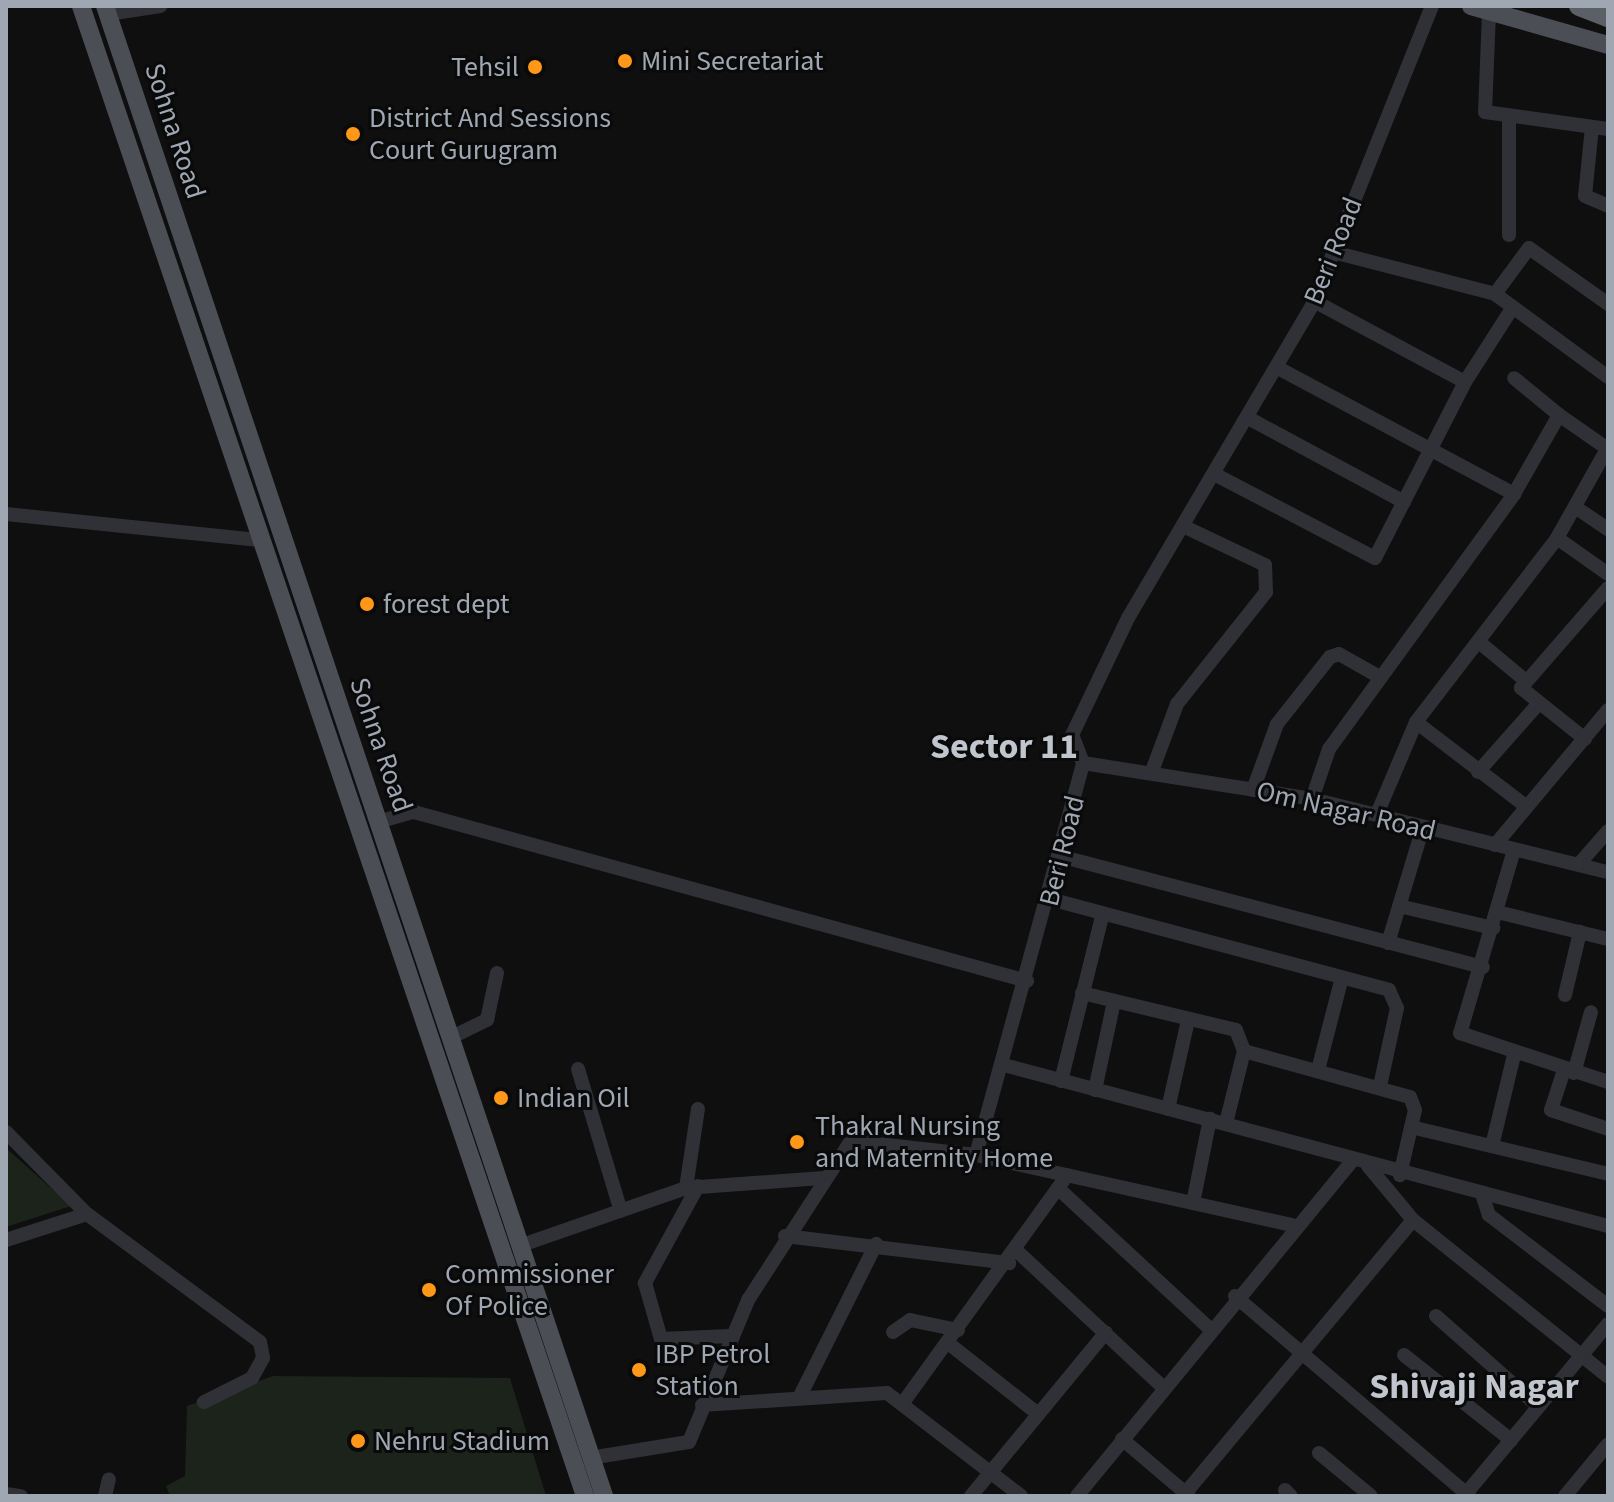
<!DOCTYPE html>
<html>
<head>
<meta charset="utf-8">
<style>
  body { margin:0 }
  #map { position:relative; width:1614px; height:1502px; overflow:hidden; background:#0f0f10; font-family:"Source Sans 3",sans-serif }
  div>[style] { position:absolute }
  .green>* { inset:0; background:#1b231b }
  .minor>* { height:14px; margin:-7px; padding:0 7px; transform-origin:7px; border-radius:7px; background:#303136 }
  .major>* { height:18px; margin:-9px; padding:0 9px; transform-origin:9px; border-radius:9px; background:#4b4e55 }
  .highway>* { height:20px; margin:-10px; padding:0 10px; transform-origin:10px; border-radius:10px; background:#5b6067 }
  .dots>* { width:22px; height:22px; translate:-50% -50%; box-sizing:border-box; border:4px solid #0a0a0b; border-radius:50% }
  span { translate:-50% -50%; white-space:nowrap; text-align:center; line-height:1.15; -webkit-text-stroke:6px #0a0a0b; paint-order:stroke }
  .poi-label { font-size:28px; color:#9fa7b3 }
  .left { translate:0 -50%; text-align:left }
  .right { translate:-100% -50%; text-align:right }
  .street-label { font-size:28px; color:#9fa7b3 }
  .district-label { font-size:36px; color:#c0c5ce; font-weight:700 }
  .frame { position:absolute; inset:0; border:8px solid #9fa7b3; pointer-events:none }
</style>
</head>
<body>
<div id="map">
  <div class="green">
    <div style="clip-path:polygon(6px 1148px,71px 1206px,6px 1227px)"></div>
    <div style="clip-path:polygon(273px 1376px,510px 1378px,546px 1496px,170px 1496px,166px 1486px,185px 1476px,187px 1406px)"></div>
  </div>
  <div class="minor">
    <div style="left:1489px;top:13px;width:99px;rotate:92.3deg"></div>
    <div style="left:1485px;top:112px;width:124px;rotate:7.9deg"></div>
    <div style="left:108px;top:14px;width:53px;rotate:-8.7deg"></div>
    <div style="left:1509px;top:119px;width:116px;rotate:90deg"></div>
    <div style="left:1592px;top:127px;width:69px;rotate:95.8deg"></div>
    <div style="left:1585px;top:196px;width:25px;rotate:23deg"></div>
    <div style="left:1333px;top:252px;width:167px;rotate:14.5deg"></div>
    <div style="left:1495px;top:294px;width:140px;rotate:36.3deg"></div>
    <div style="left:1495px;top:294px;width:57px;rotate:-53.5deg"></div>
    <div style="left:1529px;top:248px;width:97px;rotate:35.3deg"></div>
    <div style="left:1314px;top:301px;width:171px;rotate:28.2deg"></div>
    <div style="left:1278px;top:368px;width:268px;rotate:28.1deg"></div>
    <div style="left:1559px;top:415px;width:60px;rotate:34.8deg"></div>
    <div style="left:1250px;top:419px;width:175px;rotate:28.3deg"></div>
    <div style="left:1218px;top:476px;width:177px;rotate:27.6deg"></div>
    <div style="left:1375px;top:558px;width:198px;rotate:-62.9deg"></div>
    <div style="left:1465px;top:382px;width:89px;rotate:-57.4deg"></div>
    <div style="left:1575px;top:507px;width:40px;rotate:34deg"></div>
    <div style="left:6px;top:514px;width:252px;rotate:5.9deg"></div>
    <div style="left:1557px;top:538px;width:62px;rotate:35.2deg"></div>
    <div style="left:1479px;top:642px;width:61px;rotate:39.7deg"></div>
    <div style="left:1416px;top:722px;width:136px;rotate:37.5deg"></div>
    <div style="left:1585px;top:739px;width:82px;rotate:-141.4deg"></div>
    <div style="left:1521px;top:688px;width:133px;rotate:-49deg"></div>
    <div style="left:1083px;top:763px;width:30px;rotate:-111deg"></div>
    <div style="left:1072px;top:735px;width:130px;rotate:-64.4deg"></div>
    <div style="left:1128px;top:618px;width:362px;rotate:-59.5deg"></div>
    <div style="left:1312px;top:306px;width:323px;rotate:-68.2deg"></div>
    <div style="left:1083px;top:763px;width:232px;rotate:8.9deg"></div>
    <div style="left:1312px;top:799px;width:305px;rotate:13.9deg"></div>
    <div style="left:1152px;top:771px;width:72px;rotate:-69.5deg"></div>
    <div style="left:1177px;top:704px;width:143px;rotate:-51.5deg"></div>
    <div style="left:1266px;top:592px;width:27px;rotate:-92deg"></div>
    <div style="left:1265px;top:565px;width:91px;rotate:-154.6deg"></div>
    <div style="left:1478px;top:772px;width:92px;rotate:-48.5deg"></div>
    <div style="left:1253px;top:790px;width:70px;rotate:-70deg"></div>
    <div style="left:1277px;top:724px;width:85px;rotate:-51.7deg"></div>
    <div style="left:1330px;top:657px;width:9px;rotate:-18deg"></div>
    <div style="left:1339px;top:654px;width:45px;rotate:29.4deg"></div>
    <div style="left:1312px;top:799px;width:53px;rotate:-71.2deg"></div>
    <div style="left:1329px;top:749px;width:315px;rotate:-54deg"></div>
    <div style="left:1514px;top:494px;width:91px;rotate:-60.3deg"></div>
    <div style="left:1559px;top:415px;width:58px;rotate:-140.6deg"></div>
    <div style="left:1377px;top:814px;width:100px;rotate:-67deg"></div>
    <div style="left:1416px;top:722px;width:232px;rotate:-52.5deg"></div>
    <div style="left:1557px;top:538px;width:104px;rotate:-60.7deg"></div>
    <div style="left:378px;top:822px;width:37px;rotate:-16deg"></div>
    <div style="left:414px;top:812px;width:636px;rotate:15.41deg"></div>
    <div style="left:1495px;top:845px;width:176px;rotate:-50.1deg"></div>
    <div style="left:1514px;top:850px;width:191px;rotate:106.4deg"></div>
    <div style="left:1460px;top:1033px;width:156px;rotate:18.3deg"></div>
    <div style="left:1063px;top:857px;width:434px;rotate:14.7deg"></div>
    <div style="left:1579px;top:864px;width:44px;rotate:-48.7deg"></div>
    <div style="left:1050px;top:899px;width:351px;rotate:15deg"></div>
    <div style="left:1389px;top:990px;width:20px;rotate:66deg"></div>
    <div style="left:1397px;top:1008px;width:80px;rotate:102.3deg"></div>
    <div style="left:1399px;top:906px;width:97px;rotate:13.2deg"></div>
    <div style="left:1497px;top:912px;width:114px;rotate:13.7deg"></div>
    <div style="left:1388px;top:943px;width:121px;rotate:-73.2deg"></div>
    <div style="left:1082px;top:993px;width:158px;rotate:13.5deg"></div>
    <div style="left:1236px;top:1030px;width:22px;rotate:69deg"></div>
    <div style="left:1244px;top:1051px;width:74px;rotate:104deg"></div>
    <div style="left:1565px;top:995px;width:65px;rotate:-76.6deg"></div>
    <div style="left:454px;top:1036px;width:37px;rotate:-26deg"></div>
    <div style="left:487px;top:1020px;width:48px;rotate:-78deg"></div>
    <div style="left:1244px;top:1051px;width:172px;rotate:15.5deg"></div>
    <div style="left:1410px;top:1097px;width:14px;rotate:69deg"></div>
    <div style="left:1415px;top:1110px;width:67px;rotate:103deg"></div>
    <div style="left:1004px;top:1065px;width:625px;rotate:14.93deg"></div>
    <div style="left:578px;top:1069px;width:148px;rotate:73.2deg"></div>
    <div style="left:1318px;top:1070px;width:92px;rotate:-75.5deg"></div>
    <div style="left:1564px;top:1070px;width:42px;rotate:108deg"></div>
    <div style="left:1551px;top:1110px;width:60px;rotate:18.4deg"></div>
    <div style="left:1574px;top:1073px;width:63px;rotate:-74.4deg"></div>
    <div style="left:1061px;top:1081px;width:170px;rotate:-76deg"></div>
    <div style="left:1095px;top:1090px;width:91px;rotate:-77.9deg"></div>
    <div style="left:1168px;top:1109px;width:91px;rotate:-77.3deg"></div>
    <div style="left:1411px;top:1127px;width:203px;rotate:13.4deg"></div>
    <div style="left:6px;top:1132px;width:115px;rotate:45.4deg"></div>
    <div style="left:87px;top:1214px;width:215px;rotate:36.5deg"></div>
    <div style="left:260px;top:1342px;width:16px;rotate:79deg"></div>
    <div style="left:263px;top:1358px;width:23px;rotate:119deg"></div>
    <div style="left:252px;top:1378px;width:54px;rotate:153.4deg"></div>
    <div style="left:1492px;top:1146px;width:94px;rotate:-76.4deg"></div>
    <div style="left:976px;top:1155px;width:406px;rotate:-74.7deg"></div>
    <div style="left:1368px;top:1166px;width:70px;rotate:50.2deg"></div>
    <div style="left:1413px;top:1220px;width:250px;rotate:38.8deg"></div>
    <div style="left:698px;top:1186px;width:111px;rotate:118.7deg"></div>
    <div style="left:645px;top:1283px;width:58px;rotate:74.1deg"></div>
    <div style="left:661px;top:1339px;width:69px;rotate:-2.5deg"></div>
    <div style="left:686px;top:1188px;width:80px;rotate:-81.4deg"></div>
    <div style="left:1061px;top:1191px;width:203px;rotate:42.8deg"></div>
    <div style="left:1483px;top:1197px;width:19px;rotate:72deg"></div>
    <div style="left:1489px;top:1215px;width:150px;rotate:37.4deg"></div>
    <div style="left:1193px;top:1203px;width:86px;rotate:-78.6deg"></div>
    <div style="left:785px;top:1236px;width:226px;rotate:6.9deg"></div>
    <div style="left:6px;top:1240px;width:85px;rotate:-17.8deg"></div>
    <div style="left:522px;top:1245px;width:174px;rotate:-19.2deg"></div>
    <div style="left:686px;top:1188px;width:135px;rotate:-4.2deg"></div>
    <div style="left:1018px;top:1252px;width:198px;rotate:43deg"></div>
    <div style="left:1235px;top:1296px;width:308px;rotate:40.5deg"></div>
    <div style="left:1436px;top:1316px;width:137px;rotate:41.5deg"></div>
    <div style="left:893px;top:1332px;width:21px;rotate:-35deg"></div>
    <div style="left:910px;top:1320px;width:49px;rotate:11.8deg"></div>
    <div style="left:948px;top:1343px;width:113px;rotate:38.2deg"></div>
    <div style="left:1404px;top:1355px;width:137px;rotate:38.5deg"></div>
    <div style="left:801px;top:1394px;width:168px;rotate:-63.4deg"></div>
    <div style="left:905px;top:1400px;width:277px;rotate:-54.2deg"></div>
    <div style="left:702px;top:1405px;width:185px;rotate:-3.7deg"></div>
    <div style="left:887px;top:1393px;width:169px;rotate:37.5deg"></div>
    <div style="left:1122px;top:1439px;width:88px;rotate:40.4deg"></div>
    <div style="left:1319px;top:1453px;width:67px;rotate:39.6deg"></div>
    <div style="left:590px;top:1458px;width:100px;rotate:-9.2deg"></div>
    <div style="left:689px;top:1442px;width:154px;rotate:-67.4deg"></div>
    <div style="left:748px;top:1300px;width:189px;rotate:-57.1deg"></div>
    <div style="left:851px;top:1141px;width:126px;rotate:6.4deg"></div>
    <div style="left:976px;top:1155px;width:325px;rotate:12.5deg"></div>
    <div style="left:1285px;top:1490px;width:8px;rotate:45deg"></div>
    <div style="left:6px;top:1494px;width:15px;rotate:8deg"></div>
    <div style="left:105px;top:1496px;width:17px;rotate:-77deg"></div>
    <div style="left:971px;top:1496px;width:212px;rotate:-50.5deg"></div>
    <div style="left:1077px;top:1496px;width:432px;rotate:-50.6deg"></div>
    <div style="left:1183px;top:1496px;width:359px;rotate:-50.2deg"></div>
    <div style="left:1464px;top:1496px;width:224px;rotate:-50.1deg"></div>
    <div style="left:1565px;top:1496px;width:67px;rotate:-50.4deg"></div>
  </div>
  <div class="major">
    <div style="left:81px;top:6px;width:1573px;rotate:71.31deg"></div>
    <div style="left:105px;top:6px;width:1571px;rotate:71.48deg"></div>
    <div style="left:1471px;top:6px;width:142px;rotate:15.9deg"></div>
  </div>
  <div class="highway">
    <div style="left:1579px;top:6px;width:31px;rotate:21deg"></div>
  </div>
  <div class="dots">
    <div style="left:625px;top:61px;background:#ff9818"></div>
    <div style="left:535px;top:67px;background:#ff9818"></div>
    <div style="left:353px;top:134px;background:#ff9818"></div>
    <div style="left:367px;top:604px;background:#ff9818"></div>
    <div style="left:501px;top:1098px;background:#ff9818"></div>
    <div style="left:797px;top:1142px;background:#ff9818"></div>
    <div style="left:429px;top:1290px;background:#ff9818"></div>
    <div style="left:639px;top:1370px;background:#ff9818"></div>
    <div style="left:358px;top:1441px;background:#ff9818"></div>
  </div>
  <div class="poi-label">
    <span class="left" style="left:641px;top:61px">Mini Secretariat</span>
    <span class="right" style="left:519px;top:67px">Tehsil</span>
    <span class="left" style="left:369px;top:134px">District And Sessions<br>Court Gurugram</span>
    <span class="left" style="left:383px;top:604px">forest dept</span>
    <span class="left" style="left:517px;top:1098px">Indian Oil</span>
    <span class="left" style="left:815px;top:1142px">Thakral Nursing<br>and Maternity Home</span>
    <span class="left" style="left:445px;top:1290px">Commissioner<br>Of Police</span>
    <span class="left" style="left:655px;top:1370px">IBP Petrol<br>Station</span>
    <span class="left" style="left:374px;top:1441px">Nehru Stadium</span>
  </div>
  <div class="street-label">
    <span style="left:175px;top:131px;rotate:72deg">Sohna Road</span>
    <span style="left:1333px;top:251px;rotate:-68deg">Beri Road</span>
    <span style="left:381px;top:745px;rotate:71deg">Sohna Road</span>
    <span style="left:1346px;top:811px;rotate:13deg">Om Nagar Road</span>
    <span style="left:1062px;top:851px;rotate:-76deg">Beri Road</span>
  </div>
  <div class="district-label">
    <span style="left:1004px;top:747px">Sector 11</span>
    <span style="left:1474px;top:1387px">Shivaji Nagar</span>
  </div>
  <div class="frame"></div>
</div>
</body>
</html>
